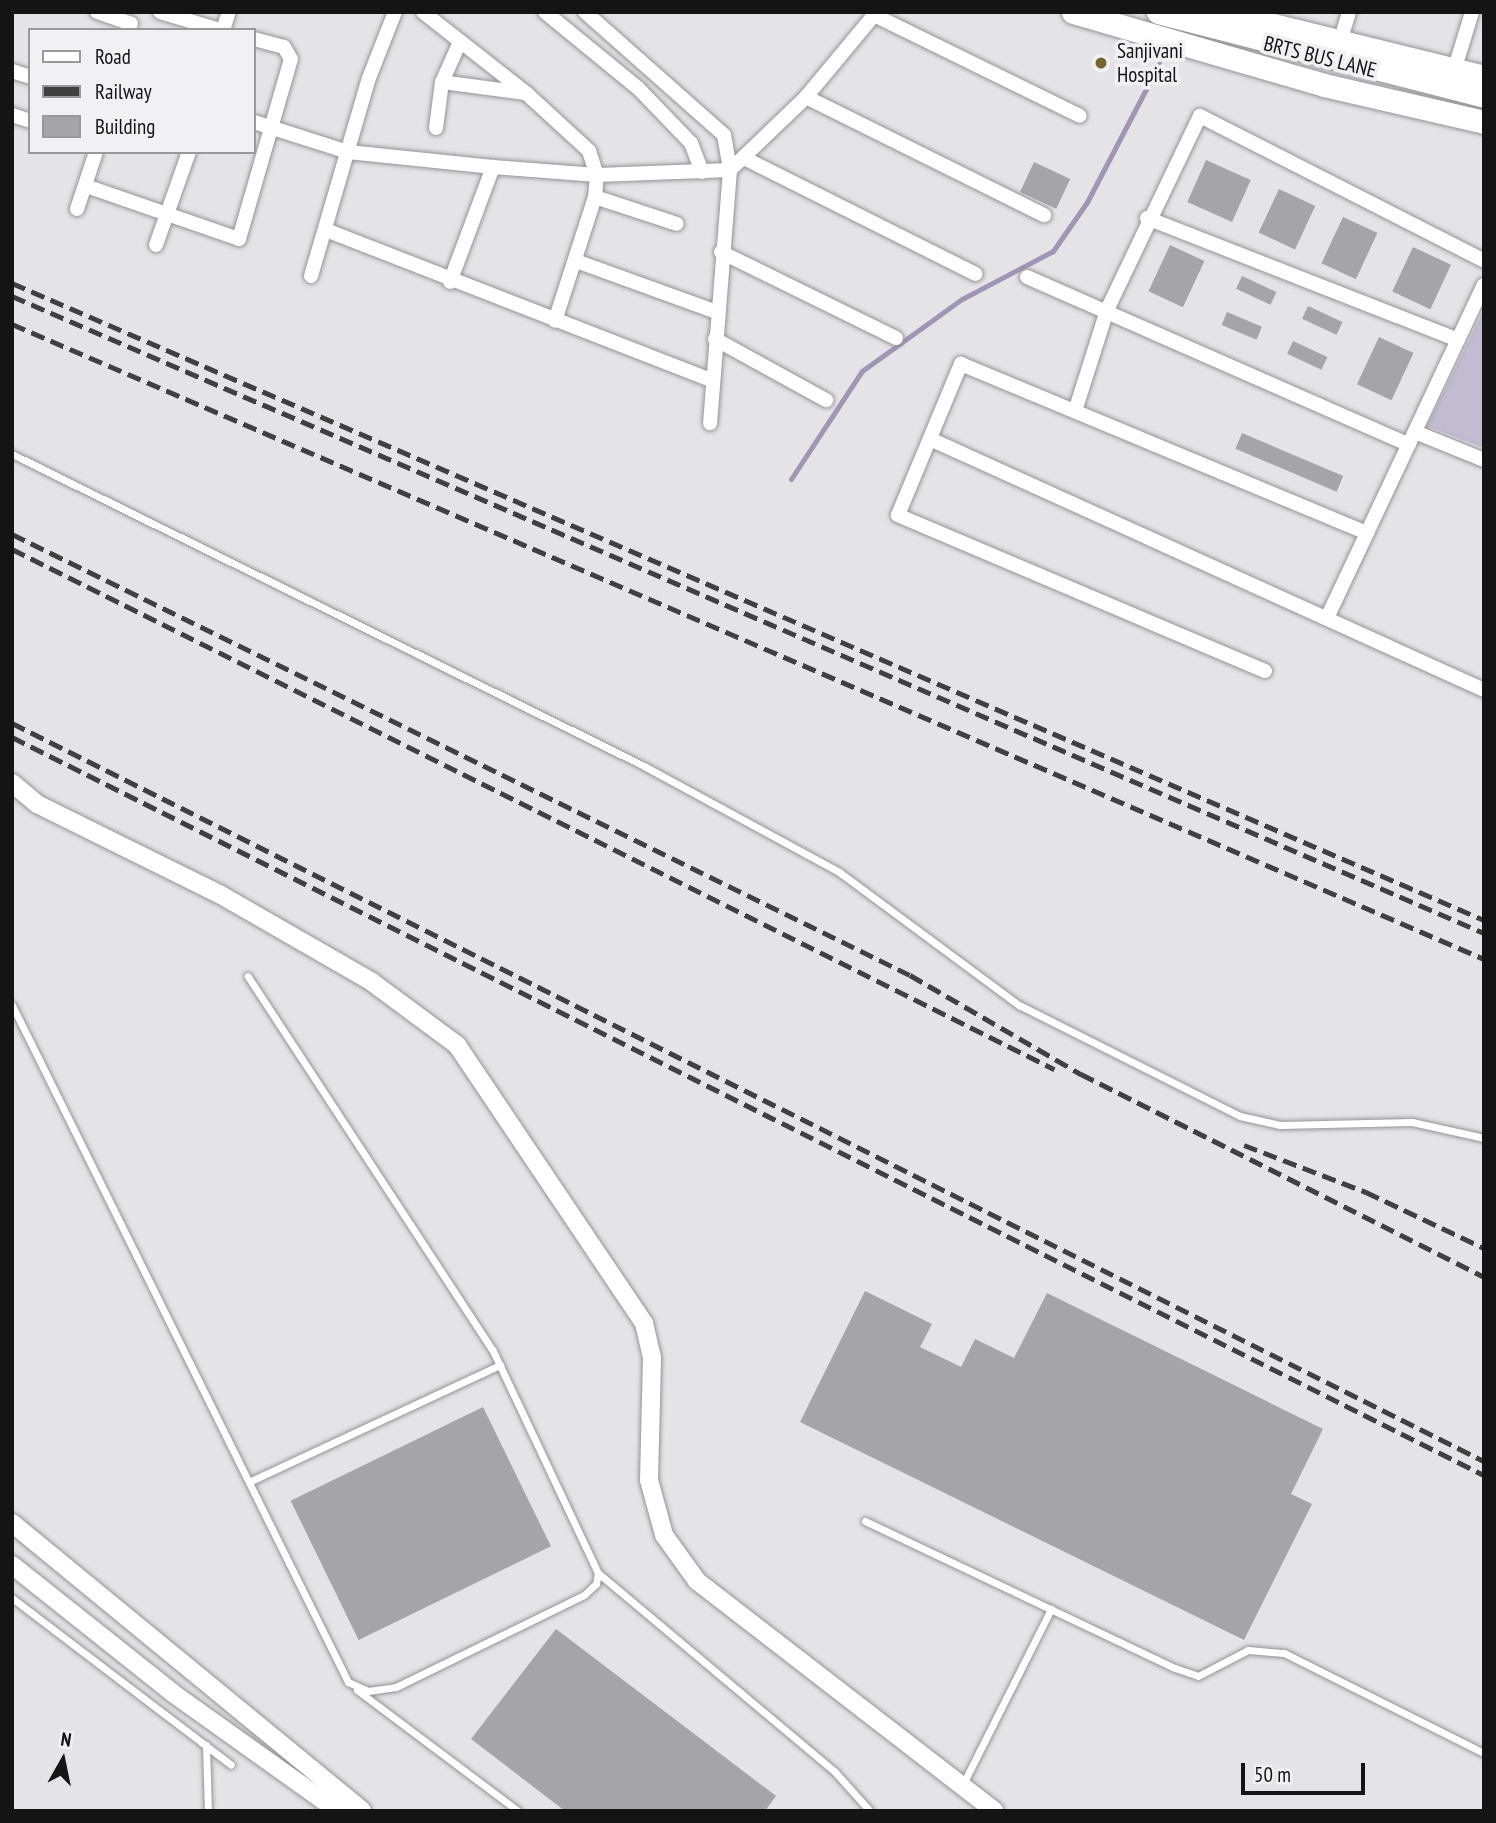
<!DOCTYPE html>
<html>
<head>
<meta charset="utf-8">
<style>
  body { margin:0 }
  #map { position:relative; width:1496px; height:1823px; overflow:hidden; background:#e4e3e6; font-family:"PT Sans Narrow",sans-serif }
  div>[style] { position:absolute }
  .green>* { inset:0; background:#c2bcd2 }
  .stream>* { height:5px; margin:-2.5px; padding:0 2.5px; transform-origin:2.5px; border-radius:2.5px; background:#9f95b5 }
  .building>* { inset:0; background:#a5a4a7; transform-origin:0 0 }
  .roads { filter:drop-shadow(0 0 2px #949396) drop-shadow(0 0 2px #949396) }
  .service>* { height:7px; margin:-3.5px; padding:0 3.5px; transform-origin:3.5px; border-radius:3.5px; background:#fff }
  .minor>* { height:14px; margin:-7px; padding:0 7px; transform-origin:7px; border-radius:7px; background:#fff }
  .tertiary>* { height:18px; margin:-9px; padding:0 9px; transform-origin:9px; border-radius:9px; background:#fff }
  .primary>* { height:23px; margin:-11.5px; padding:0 11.5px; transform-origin:11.5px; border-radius:11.5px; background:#fff }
  .rail>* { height:5px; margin-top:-2.5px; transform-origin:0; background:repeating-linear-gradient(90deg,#404041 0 14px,transparent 0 21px) }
  .dots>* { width:19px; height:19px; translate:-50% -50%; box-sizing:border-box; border:4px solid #f1f0f3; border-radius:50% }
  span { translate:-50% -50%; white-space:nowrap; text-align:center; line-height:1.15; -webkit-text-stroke:7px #f1f0f3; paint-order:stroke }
  .poi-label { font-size:21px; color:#141415 }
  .left { translate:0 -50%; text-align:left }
  .street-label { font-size:21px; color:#141415 }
  .frame { position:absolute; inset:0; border:14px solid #141415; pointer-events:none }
  .legend { position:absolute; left:28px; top:28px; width:228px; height:126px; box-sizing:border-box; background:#f1f0f3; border:2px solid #99989a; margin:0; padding:9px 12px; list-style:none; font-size:21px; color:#141415 }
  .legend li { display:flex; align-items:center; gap:14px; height:35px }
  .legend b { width:35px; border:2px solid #99989a }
  .north { position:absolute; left:28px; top:1725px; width:70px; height:70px; -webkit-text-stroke:5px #f1f0f3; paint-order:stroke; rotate:9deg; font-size:19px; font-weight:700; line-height:28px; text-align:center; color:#141415 }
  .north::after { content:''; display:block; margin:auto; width:24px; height:32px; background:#141415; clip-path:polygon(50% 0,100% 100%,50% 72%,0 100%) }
  .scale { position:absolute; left:1241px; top:1763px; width:124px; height:32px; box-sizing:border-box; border:4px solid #141415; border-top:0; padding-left:9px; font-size:21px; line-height:24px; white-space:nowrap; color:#141415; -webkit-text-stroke:5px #f1f0f3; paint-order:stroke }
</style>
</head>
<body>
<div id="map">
  <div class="green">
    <div style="clip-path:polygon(1484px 309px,1484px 448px,1427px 426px)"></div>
  </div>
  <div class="stream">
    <div style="left:791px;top:479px;width:129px;rotate:-56.7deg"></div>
    <div style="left:862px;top:371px;width:123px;rotate:-35.8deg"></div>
    <div style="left:962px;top:299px;width:103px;rotate:-27.8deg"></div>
    <div style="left:1053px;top:251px;width:60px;rotate:-55.2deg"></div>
    <div style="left:1087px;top:202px;width:156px;rotate:-62.4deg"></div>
  </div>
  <div class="building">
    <div style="left:1206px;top:160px;width:49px;height:46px;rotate:24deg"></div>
    <div style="left:1034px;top:162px;width:40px;height:33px;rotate:25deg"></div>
    <div style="left:1279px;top:189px;width:40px;height:48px;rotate:25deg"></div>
    <div style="left:1343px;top:217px;width:38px;height:51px;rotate:25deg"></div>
    <div style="left:1170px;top:245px;width:38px;height:51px;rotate:25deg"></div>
    <div style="left:1413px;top:247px;width:42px;height:49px;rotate:25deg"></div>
    <div style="left:1242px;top:276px;width:38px;height:14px;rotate:25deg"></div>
    <div style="left:1308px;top:306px;width:38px;height:14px;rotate:25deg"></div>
    <div style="left:1227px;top:312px;width:38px;height:14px;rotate:23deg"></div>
    <div style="left:1379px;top:337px;width:38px;height:52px;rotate:25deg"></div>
    <div style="left:1293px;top:341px;width:38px;height:14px;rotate:25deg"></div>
    <div style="left:1242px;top:433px;width:110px;height:17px;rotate:23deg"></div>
    <div style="clip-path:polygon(865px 1291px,932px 1324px,920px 1347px,961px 1367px,975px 1339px,1014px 1358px,1047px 1293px,1323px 1429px,1291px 1494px,1312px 1504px,1244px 1640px,800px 1422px)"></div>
    <div style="left:483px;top:1407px;width:155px;height:214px;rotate:64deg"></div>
    <div style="clip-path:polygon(556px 1629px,776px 1796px,765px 1811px,565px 1811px,471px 1739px)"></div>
  </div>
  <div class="roads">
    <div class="service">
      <div style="left:12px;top:454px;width:705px;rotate:26.27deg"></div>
      <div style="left:644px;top:766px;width:222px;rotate:28.5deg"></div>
      <div style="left:839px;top:872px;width:224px;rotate:36.5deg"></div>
      <div style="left:1019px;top:1005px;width:247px;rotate:26.7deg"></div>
      <div style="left:1240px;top:1116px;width:41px;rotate:12.7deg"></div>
      <div style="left:1280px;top:1125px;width:132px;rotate:-1.3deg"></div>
      <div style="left:1412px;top:1122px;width:74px;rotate:12.5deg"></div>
      <div style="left:12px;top:1005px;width:756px;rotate:63.6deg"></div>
      <div style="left:348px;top:1682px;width:22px;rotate:24deg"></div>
      <div style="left:368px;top:1691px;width:28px;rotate:-8deg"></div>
      <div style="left:396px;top:1687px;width:209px;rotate:-26.1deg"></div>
      <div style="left:584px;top:1595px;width:16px;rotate:-43deg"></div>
      <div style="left:596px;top:1584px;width:11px;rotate:-80deg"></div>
      <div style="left:598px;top:1573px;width:246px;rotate:-115.3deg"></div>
      <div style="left:493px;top:1351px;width:448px;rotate:-123.2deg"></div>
      <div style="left:251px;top:1481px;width:275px;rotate:-25deg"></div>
      <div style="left:865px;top:1521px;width:343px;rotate:25.4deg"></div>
      <div style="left:1175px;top:1668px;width:24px;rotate:19deg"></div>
      <div style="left:1198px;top:1676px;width:56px;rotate:-27.5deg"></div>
      <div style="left:1248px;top:1650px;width:36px;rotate:5deg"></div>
      <div style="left:1284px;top:1653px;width:224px;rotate:26.6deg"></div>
      <div style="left:598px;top:1573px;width:309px;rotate:40deg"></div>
      <div style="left:835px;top:1772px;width:52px;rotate:48.1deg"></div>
      <div style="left:12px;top:1598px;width:275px;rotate:37.3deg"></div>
      <div style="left:357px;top:1690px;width:201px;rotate:36.9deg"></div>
      <div style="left:206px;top:1745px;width:66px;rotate:88.3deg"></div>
      <div style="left:964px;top:1782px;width:194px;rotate:-63.3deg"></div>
    </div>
    <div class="minor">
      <div style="left:97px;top:12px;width:36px;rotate:19deg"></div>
      <div style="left:160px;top:12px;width:63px;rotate:16.7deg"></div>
      <div style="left:423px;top:12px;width:131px;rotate:38.2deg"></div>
      <div style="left:526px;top:93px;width:86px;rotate:42.6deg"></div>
      <div style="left:589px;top:151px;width:25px;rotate:72deg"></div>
      <div style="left:597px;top:175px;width:22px;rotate:95deg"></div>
      <div style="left:595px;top:197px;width:130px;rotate:107.9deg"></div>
      <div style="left:545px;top:12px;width:120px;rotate:39.3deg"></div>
      <div style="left:638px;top:88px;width:76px;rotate:46.1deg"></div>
      <div style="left:691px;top:143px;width:31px;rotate:69deg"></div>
      <div style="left:585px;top:12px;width:186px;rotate:41.5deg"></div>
      <div style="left:724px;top:135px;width:36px;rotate:80deg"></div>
      <div style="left:730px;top:170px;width:254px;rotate:94.5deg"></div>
      <div style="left:223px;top:30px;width:19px;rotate:-72deg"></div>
      <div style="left:1339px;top:45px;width:34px;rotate:-73deg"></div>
      <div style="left:12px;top:71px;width:19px;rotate:18deg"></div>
      <div style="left:1454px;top:71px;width:62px;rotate:-73deg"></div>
      <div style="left:442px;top:82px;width:83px;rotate:7.6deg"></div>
      <div style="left:806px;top:97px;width:266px;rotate:26.4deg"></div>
      <div style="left:12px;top:115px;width:19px;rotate:18deg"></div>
      <div style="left:254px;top:122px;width:99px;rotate:17.7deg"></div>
      <div style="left:348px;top:152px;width:146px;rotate:5.9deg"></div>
      <div style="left:493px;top:167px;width:104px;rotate:4.4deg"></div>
      <div style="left:597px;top:175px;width:133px;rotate:-2.2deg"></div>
      <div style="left:730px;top:170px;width:105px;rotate:-43.8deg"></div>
      <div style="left:806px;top:97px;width:107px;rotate:-50.3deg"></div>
      <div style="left:874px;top:15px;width:229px;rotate:26.1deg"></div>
      <div style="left:436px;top:128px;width:46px;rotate:-82.6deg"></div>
      <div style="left:442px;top:82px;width:44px;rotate:-65.8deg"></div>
      <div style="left:744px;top:158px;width:259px;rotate:26.6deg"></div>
      <div style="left:86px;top:186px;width:162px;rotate:19.1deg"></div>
      <div style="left:239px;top:239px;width:187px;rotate:-73.9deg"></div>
      <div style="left:291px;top:59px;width:14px;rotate:-120deg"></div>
      <div style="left:284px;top:47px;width:31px;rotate:-165deg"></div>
      <div style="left:595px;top:197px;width:86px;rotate:18.2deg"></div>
      <div style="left:77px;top:209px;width:60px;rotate:-71.6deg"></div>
      <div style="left:1147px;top:218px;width:334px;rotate:21.4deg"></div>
      <div style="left:326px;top:230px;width:415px;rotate:21.3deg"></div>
      <div style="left:156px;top:245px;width:99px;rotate:-70.5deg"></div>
      <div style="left:721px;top:252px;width:195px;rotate:26.2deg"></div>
      <div style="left:576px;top:261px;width:150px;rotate:19.9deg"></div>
      <div style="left:311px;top:276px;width:206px;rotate:-73.7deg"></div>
      <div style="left:369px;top:78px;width:71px;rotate:-68.5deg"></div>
      <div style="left:1027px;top:277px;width:417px;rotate:23.7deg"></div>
      <div style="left:450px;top:282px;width:123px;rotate:-69.5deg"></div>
      <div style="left:715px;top:339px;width:127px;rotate:28.8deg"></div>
      <div style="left:1076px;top:408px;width:103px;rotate:-72.4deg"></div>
      <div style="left:1107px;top:310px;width:215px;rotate:-64.4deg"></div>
      <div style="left:1200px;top:116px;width:319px;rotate:27deg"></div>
      <div style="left:1415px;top:432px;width:74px;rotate:22.1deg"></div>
      <div style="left:930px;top:439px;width:608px;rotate:24.37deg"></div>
      <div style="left:1327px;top:618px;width:368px;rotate:-64.8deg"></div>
      <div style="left:1265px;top:671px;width:399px;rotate:-157deg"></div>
      <div style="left:898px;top:515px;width:164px;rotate:-67.4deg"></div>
      <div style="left:961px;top:364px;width:440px;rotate:22.6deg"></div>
    </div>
    <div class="tertiary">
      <div style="left:12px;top:783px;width:33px;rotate:40deg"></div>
      <div style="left:37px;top:804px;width:205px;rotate:26.3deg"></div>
      <div style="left:221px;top:895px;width:174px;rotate:29.9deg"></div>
      <div style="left:372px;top:982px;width:106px;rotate:36.5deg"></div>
      <div style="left:457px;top:1045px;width:335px;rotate:56.1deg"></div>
      <div style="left:644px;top:1323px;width:36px;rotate:77deg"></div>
      <div style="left:652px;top:1358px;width:122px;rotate:91.4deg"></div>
      <div style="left:649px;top:1480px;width:57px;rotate:74.7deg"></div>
      <div style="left:664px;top:1535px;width:57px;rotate:54.3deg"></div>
      <div style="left:697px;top:1581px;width:376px;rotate:37.7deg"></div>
      <div style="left:12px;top:1523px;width:453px;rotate:39.4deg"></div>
      <div style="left:12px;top:1565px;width:207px;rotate:38.5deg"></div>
      <div style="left:174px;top:1694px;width:201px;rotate:35.5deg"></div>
    </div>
    <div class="primary">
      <div style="left:1073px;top:12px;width:261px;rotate:16.2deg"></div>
      <div style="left:1324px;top:85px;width:164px;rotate:13deg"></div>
      <div style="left:1158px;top:12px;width:337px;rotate:14.4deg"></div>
      <div style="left:1220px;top:12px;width:272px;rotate:13.8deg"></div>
    </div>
  </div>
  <div class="rail">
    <div style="left:12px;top:283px;width:1604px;rotate:23.4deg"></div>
    <div style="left:12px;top:296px;width:1604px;rotate:23.4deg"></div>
    <div style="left:12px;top:324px;width:1603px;rotate:23.33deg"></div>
    <div style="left:12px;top:534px;width:1000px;rotate:26.16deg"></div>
    <div style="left:910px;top:975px;width:198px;rotate:30.1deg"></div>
    <div style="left:1081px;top:1074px;width:451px;rotate:26.7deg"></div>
    <div style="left:12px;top:549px;width:1165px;rotate:26.52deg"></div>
    <div style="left:12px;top:723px;width:1647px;rotate:26.63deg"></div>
    <div style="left:12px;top:737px;width:1647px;rotate:26.63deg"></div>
    <div style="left:1244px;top:1145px;width:131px;rotate:21.1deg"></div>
    <div style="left:1366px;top:1192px;width:131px;rotate:25.4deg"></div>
  </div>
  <div class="dots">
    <div style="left:1101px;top:63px;background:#786533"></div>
  </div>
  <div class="poi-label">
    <span class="left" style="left:1117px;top:63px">Sanjivani<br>Hospital</span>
  </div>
  <div class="street-label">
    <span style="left:1320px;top:57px;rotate:14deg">BRTS BUS LANE</span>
  </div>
  <div class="frame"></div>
  <ul class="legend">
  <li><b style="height:9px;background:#fff"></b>Road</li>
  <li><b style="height:9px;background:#404041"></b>Railway</li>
  <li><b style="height:19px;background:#a5a4a7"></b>Building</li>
  </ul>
  <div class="north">N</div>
  <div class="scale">50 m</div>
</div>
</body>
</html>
